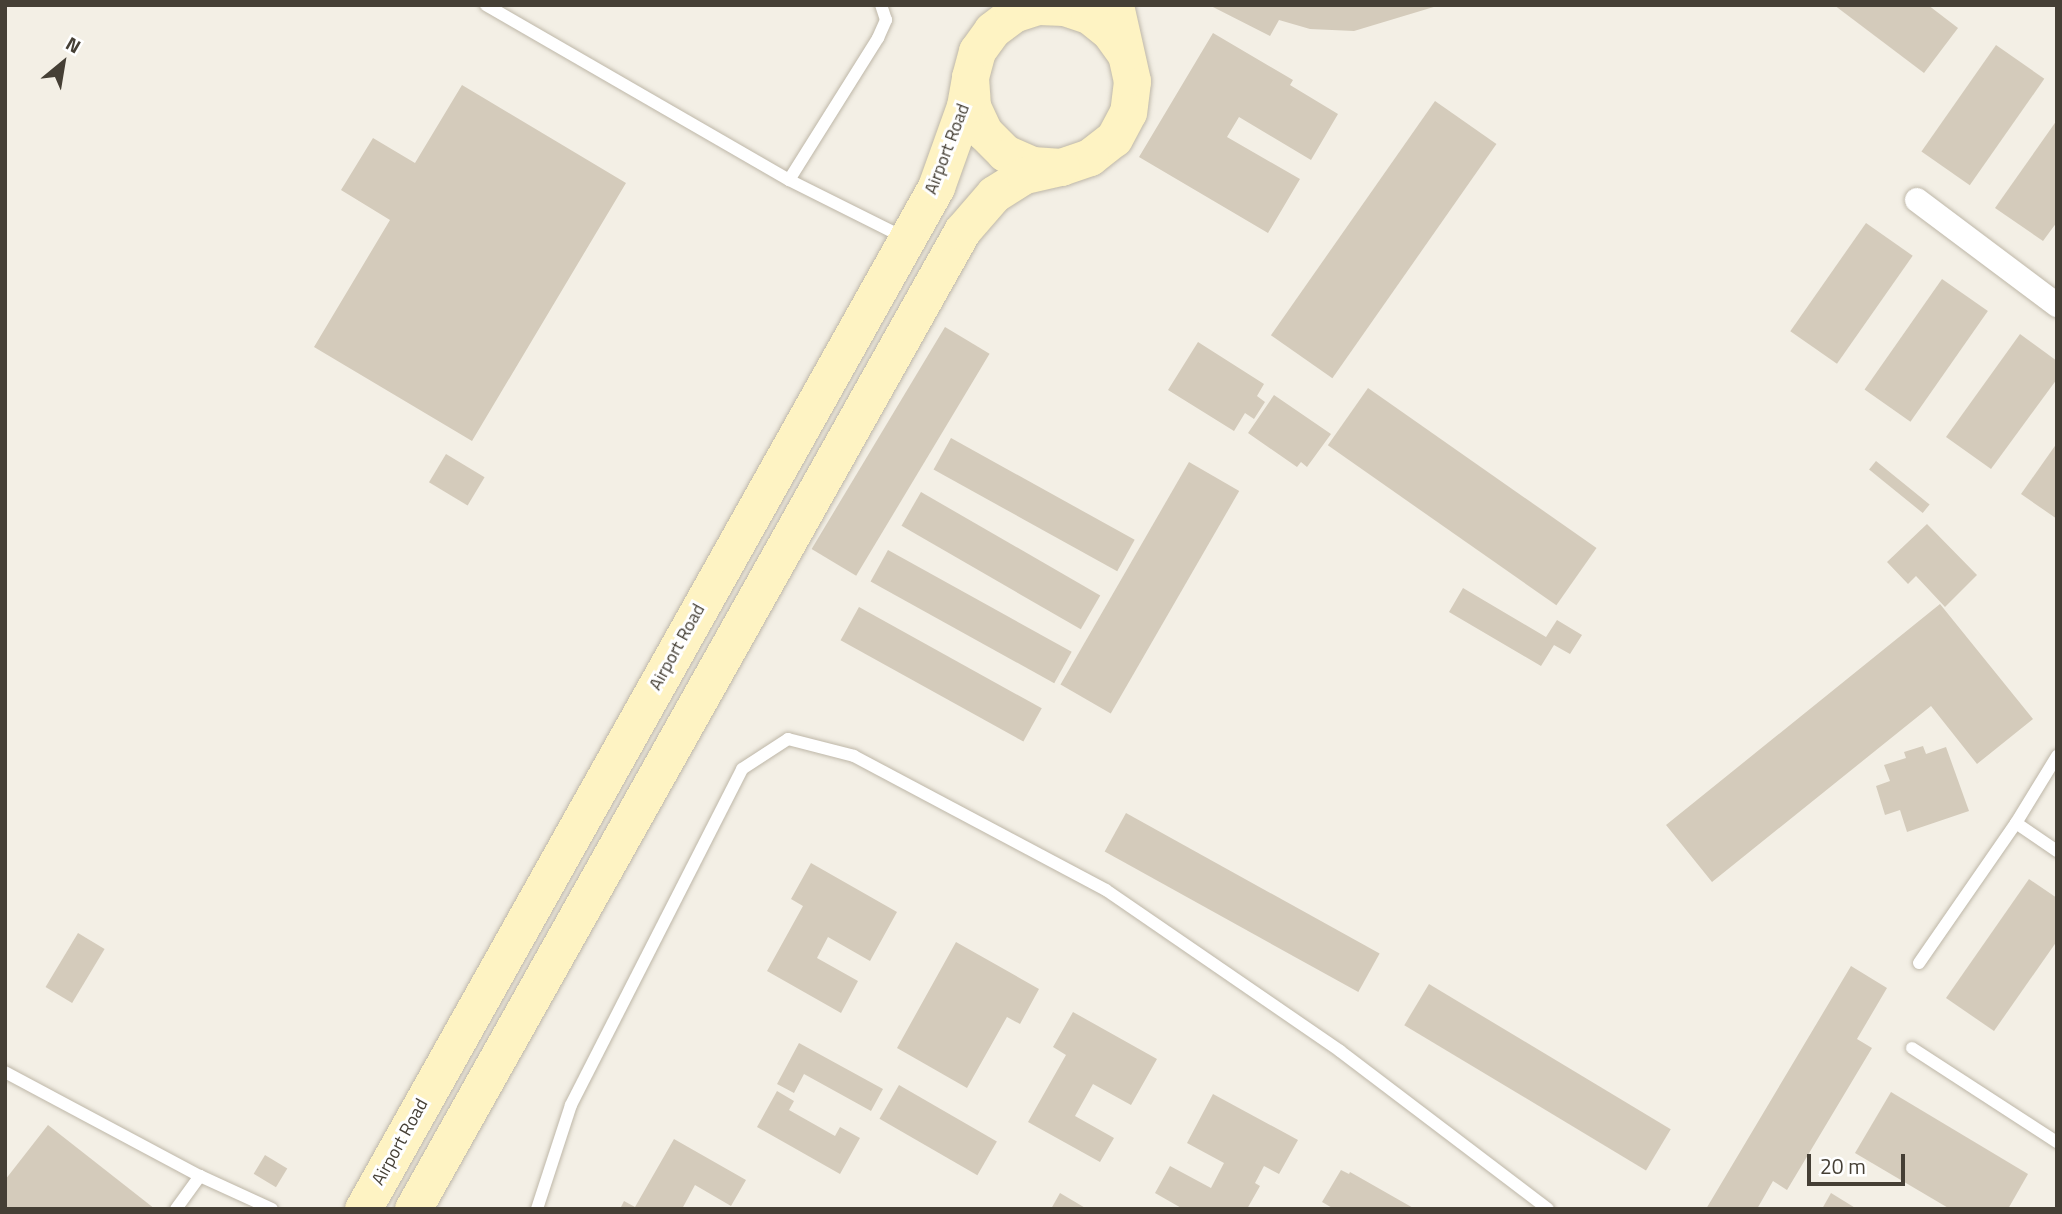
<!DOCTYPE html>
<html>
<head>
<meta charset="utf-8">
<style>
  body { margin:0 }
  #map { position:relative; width:2062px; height:1214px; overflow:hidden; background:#f3efe5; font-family:"Titillium Web",sans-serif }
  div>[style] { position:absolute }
  .building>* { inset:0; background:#d4cbbb; transform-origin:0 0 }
  .roads { filter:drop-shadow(0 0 2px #beb7a8) drop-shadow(0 0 2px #beb7a8) }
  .lane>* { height:12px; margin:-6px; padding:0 6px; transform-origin:6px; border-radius:6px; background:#fff }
  .street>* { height:24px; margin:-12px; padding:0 12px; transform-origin:12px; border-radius:12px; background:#fff }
  .secondary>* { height:37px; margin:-18.5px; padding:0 18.5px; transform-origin:18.5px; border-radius:18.5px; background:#fef3c3 }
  span { translate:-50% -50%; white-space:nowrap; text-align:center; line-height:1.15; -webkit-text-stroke:6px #fff; paint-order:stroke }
  .street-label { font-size:18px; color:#453f35 }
  .frame { position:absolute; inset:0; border:7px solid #453f35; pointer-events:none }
  .north { position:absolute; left:28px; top:28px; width:70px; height:70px; -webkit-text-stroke:5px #fff; paint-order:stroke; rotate:30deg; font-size:19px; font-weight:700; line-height:28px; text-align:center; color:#453f35 }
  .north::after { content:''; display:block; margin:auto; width:24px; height:32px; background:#453f35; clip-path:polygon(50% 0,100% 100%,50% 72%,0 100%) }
  .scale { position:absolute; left:1807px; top:1154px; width:98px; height:32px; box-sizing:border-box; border:4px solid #453f35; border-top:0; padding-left:9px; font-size:21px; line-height:24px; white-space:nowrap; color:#453f35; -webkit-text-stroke:5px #fff; paint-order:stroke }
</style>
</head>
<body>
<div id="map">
  <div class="building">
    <div style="clip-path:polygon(1209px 5px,1437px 5px,1437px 6px,1354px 31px,1310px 29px,1279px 20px,1270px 36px)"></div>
    <div style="clip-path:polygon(1834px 5px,1928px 5px,1958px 28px,1924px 73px)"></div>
    <div style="clip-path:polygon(1213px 33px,1293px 80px,1290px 85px,1338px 114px,1311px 160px,1239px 117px,1227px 137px,1300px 179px,1268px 233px,1139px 157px)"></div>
    <div style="left:1996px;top:45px;width:59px;height:130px;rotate:35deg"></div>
    <div style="clip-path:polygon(462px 85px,626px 183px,472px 441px,314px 347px,390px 220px,341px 190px,373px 138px,415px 163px)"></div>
    <div style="left:1435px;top:101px;width:75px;height:286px;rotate:35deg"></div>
    <div style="clip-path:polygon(2057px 120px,2057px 222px,2043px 241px,1995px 208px)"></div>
    <div style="left:1866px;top:223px;width:57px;height:132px;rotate:35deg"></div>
    <div style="left:1942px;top:279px;width:56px;height:135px;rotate:35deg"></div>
    <div style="left:945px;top:327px;width:52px;height:259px;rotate:31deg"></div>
    <div style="clip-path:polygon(2020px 334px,2057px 361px,2057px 379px,1991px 469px,1946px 437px)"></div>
    <div style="clip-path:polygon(1198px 342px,1264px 384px,1257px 396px,1265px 402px,1254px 419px,1245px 413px,1234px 431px,1168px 390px)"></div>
    <div style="left:1368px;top:388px;width:279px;height:70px;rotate:35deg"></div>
    <div style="clip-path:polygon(1274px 395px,1331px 434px,1307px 467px,1301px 462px,1297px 467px,1248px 433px)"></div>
    <div style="left:951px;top:438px;width:210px;height:36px;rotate:29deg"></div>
    <div style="clip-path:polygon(2057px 443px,2057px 519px,2021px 494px)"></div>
    <div style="left:446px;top:454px;width:45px;height:33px;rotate:31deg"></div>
    <div style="left:1876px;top:461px;width:69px;height:11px;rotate:39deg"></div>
    <div style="left:1189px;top:462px;width:58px;height:257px;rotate:30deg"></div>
    <div style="left:921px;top:492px;width:207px;height:39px;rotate:30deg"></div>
    <div style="clip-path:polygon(1927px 524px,1977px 575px,1945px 607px,1916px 576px,1908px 584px,1887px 562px)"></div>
    <div style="left:888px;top:550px;width:210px;height:36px;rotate:29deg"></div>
    <div style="clip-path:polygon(1463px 588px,1546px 637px,1557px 620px,1582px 635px,1570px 654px,1554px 645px,1541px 666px,1449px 612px)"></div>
    <div style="clip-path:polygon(1940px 604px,2033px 719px,1977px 764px,1931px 706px,1712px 882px,1666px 825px)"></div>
    <div style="left:859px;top:607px;width:209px;height:38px;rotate:29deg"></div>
    <div style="clip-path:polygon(1923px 746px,1926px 754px,1946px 747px,1969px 811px,1907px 832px,1900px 810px,1885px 815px,1876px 786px,1890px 781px,1884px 765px,1906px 758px,1904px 752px)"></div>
    <div style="left:1126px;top:813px;width:290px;height:44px;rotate:29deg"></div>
    <div style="clip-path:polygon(811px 863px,897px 912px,870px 961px,828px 937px,817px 958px,858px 981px,841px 1013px,767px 971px,803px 906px,791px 899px)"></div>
    <div style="clip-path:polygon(2029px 879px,2057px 898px,2057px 941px,1994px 1031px,1946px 998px)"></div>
    <div style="left:78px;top:933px;width:31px;height:63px;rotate:31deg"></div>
    <div style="clip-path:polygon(956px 942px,1039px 989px,1020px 1024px,1007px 1017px,967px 1088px,897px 1048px)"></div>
    <div style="clip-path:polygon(1851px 966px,1887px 988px,1857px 1039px,1872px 1048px,1787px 1190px,1773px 1181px,1757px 1209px,1706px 1209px)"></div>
    <div style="left:1429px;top:984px;width:282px;height:48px;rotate:31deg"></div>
    <div style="clip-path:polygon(1073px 1012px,1157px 1059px,1131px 1105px,1093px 1084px,1075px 1116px,1114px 1138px,1100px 1162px,1028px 1122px,1066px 1055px,1053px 1047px)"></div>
    <div style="clip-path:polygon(799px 1043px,883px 1089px,871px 1111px,804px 1074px,794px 1093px,777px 1084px)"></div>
    <div style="left:899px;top:1085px;width:113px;height:39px;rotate:30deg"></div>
    <div style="clip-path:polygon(777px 1091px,794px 1101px,789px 1110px,835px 1136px,840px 1127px,860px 1138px,840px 1174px,757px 1127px)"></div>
    <div style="clip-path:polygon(1891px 1092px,2028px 1174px,2008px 1209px,1950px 1209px,1855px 1153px)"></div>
    <div style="clip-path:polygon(1213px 1094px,1298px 1140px,1279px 1174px,1264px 1166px,1255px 1183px,1260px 1186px,1247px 1209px,1183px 1209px,1155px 1193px,1170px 1166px,1211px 1188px,1224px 1163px,1187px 1143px)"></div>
    <div style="clip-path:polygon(48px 1125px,155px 1209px,5px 1209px,5px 1180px)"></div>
    <div style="clip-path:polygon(674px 1139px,746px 1180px,731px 1206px,695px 1185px,682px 1209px,620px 1209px,624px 1201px,635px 1207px)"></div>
    <div style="left:265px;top:1155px;width:26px;height:22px;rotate:31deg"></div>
    <div style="clip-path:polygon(1341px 1170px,1349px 1174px,1350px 1172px,1415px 1209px,1334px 1209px,1322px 1202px)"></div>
    <div style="clip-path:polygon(1060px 1193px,1087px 1209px,1051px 1209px)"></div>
    <div style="clip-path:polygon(1831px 1193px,1857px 1209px,1822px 1209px)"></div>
  </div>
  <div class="roads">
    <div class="lane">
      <div style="left:486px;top:5px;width:350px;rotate:30deg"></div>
      <div style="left:789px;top:180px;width:130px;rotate:26.6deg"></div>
      <div style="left:789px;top:180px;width:168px;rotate:-57.9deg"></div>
      <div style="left:878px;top:38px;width:20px;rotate:-66deg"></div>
      <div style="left:886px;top:20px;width:16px;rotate:-108deg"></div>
      <div style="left:2016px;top:823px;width:50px;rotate:34.3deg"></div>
      <div style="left:1919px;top:963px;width:170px;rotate:-55.3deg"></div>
      <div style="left:2016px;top:823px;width:79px;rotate:-58.5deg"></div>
      <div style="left:1912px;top:1048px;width:173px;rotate:33deg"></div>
      <div style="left:5px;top:1072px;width:221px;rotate:28.1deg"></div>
      <div style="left:200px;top:1176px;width:79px;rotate:24.6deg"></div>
      <div style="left:176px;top:1209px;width:41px;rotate:-54deg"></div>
      <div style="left:537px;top:1209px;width:109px;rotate:-71.9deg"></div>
      <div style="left:571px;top:1105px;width:377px;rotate:-63deg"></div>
      <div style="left:742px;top:769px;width:55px;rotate:-33.1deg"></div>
      <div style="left:788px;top:739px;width:68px;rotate:14.4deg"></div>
      <div style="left:854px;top:756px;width:285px;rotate:28deg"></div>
      <div style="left:1106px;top:890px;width:284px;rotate:34.5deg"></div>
      <div style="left:1340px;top:1051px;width:261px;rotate:37.2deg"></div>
    </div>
    <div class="street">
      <div style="left:1917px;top:200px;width:175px;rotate:36.9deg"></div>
    </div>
    <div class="secondary">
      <div style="left:1115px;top:5px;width:78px;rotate:77.4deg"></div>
      <div style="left:1132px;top:81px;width:31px;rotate:97deg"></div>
      <div style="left:1128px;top:112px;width:30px;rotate:118deg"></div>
      <div style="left:1114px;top:138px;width:31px;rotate:142deg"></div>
      <div style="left:1090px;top:157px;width:31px;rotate:161deg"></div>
      <div style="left:1061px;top:167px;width:29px;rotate:-176deg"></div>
      <div style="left:1032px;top:165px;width:30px;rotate:-156deg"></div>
      <div style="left:1005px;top:153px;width:30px;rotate:-135deg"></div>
      <div style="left:984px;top:132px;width:29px;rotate:-115deg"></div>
      <div style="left:972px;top:106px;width:29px;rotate:-94deg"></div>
      <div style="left:970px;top:77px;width:27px;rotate:-75deg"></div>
      <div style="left:977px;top:51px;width:26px;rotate:-54deg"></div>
      <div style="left:992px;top:30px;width:26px;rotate:-37deg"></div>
      <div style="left:1013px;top:14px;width:26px;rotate:-18deg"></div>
      <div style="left:1038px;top:6px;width:26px;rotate:2deg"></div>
      <div style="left:1064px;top:7px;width:26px;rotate:18deg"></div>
      <div style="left:1089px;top:15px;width:26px;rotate:39deg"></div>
      <div style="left:1109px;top:31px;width:26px;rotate:54deg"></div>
      <div style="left:363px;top:1209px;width:1172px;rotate:-60.72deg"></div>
      <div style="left:936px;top:187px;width:86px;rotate:-70.3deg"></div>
      <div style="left:965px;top:106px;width:29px;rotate:-80deg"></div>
      <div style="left:413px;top:1209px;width:1122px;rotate:-60.69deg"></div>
      <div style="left:962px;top:231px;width:49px;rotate:-49.1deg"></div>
      <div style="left:994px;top:194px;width:36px;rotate:-32deg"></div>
      <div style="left:1025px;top:175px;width:37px;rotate:-13deg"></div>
    </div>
  </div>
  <div class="street-label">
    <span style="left:947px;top:149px;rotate:-69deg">Airport Road</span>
    <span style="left:677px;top:647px;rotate:-61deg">Airport Road</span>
    <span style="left:400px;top:1142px;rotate:-61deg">Airport Road</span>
  </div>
  <div class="frame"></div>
  <div class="north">N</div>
  <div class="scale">20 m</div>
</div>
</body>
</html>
